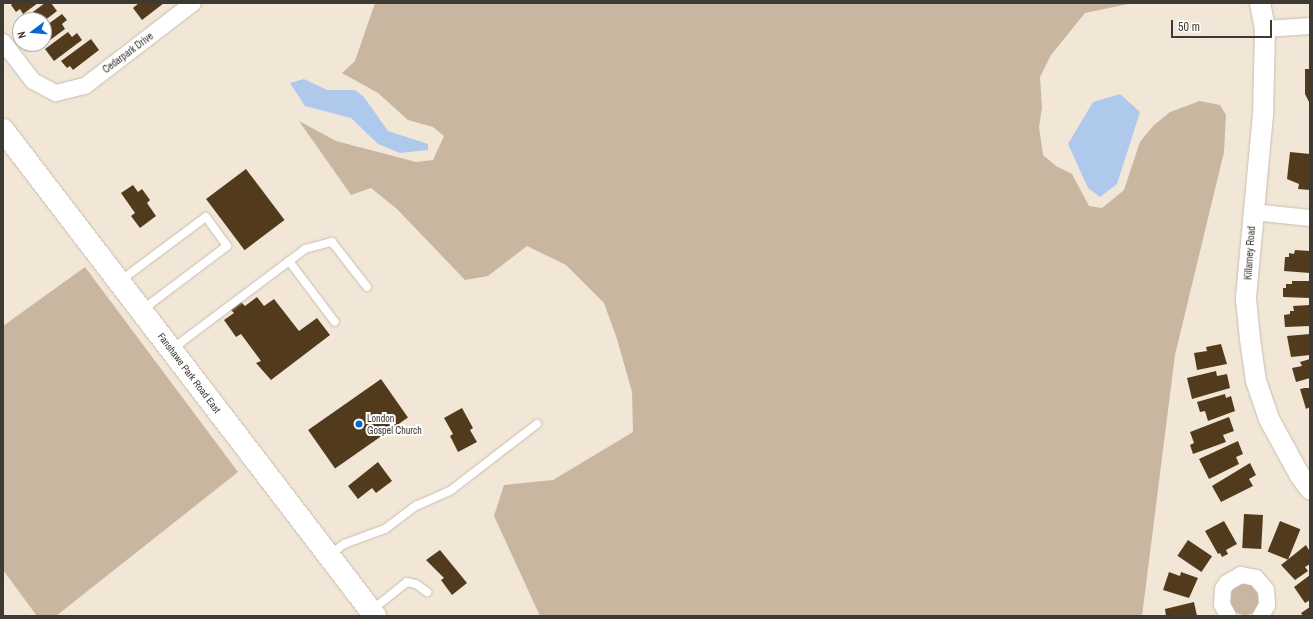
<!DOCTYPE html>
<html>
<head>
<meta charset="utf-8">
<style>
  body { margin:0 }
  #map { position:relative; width:1313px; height:619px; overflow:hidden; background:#f2e6d7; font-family:"Archivo Narrow",sans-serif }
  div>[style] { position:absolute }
  .green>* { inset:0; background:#c8b6a0 }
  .round { border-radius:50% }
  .water>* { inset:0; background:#afc9ec }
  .building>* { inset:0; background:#523b1c; transform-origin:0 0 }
  .roads { filter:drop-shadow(0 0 1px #c9bdb0) drop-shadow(0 0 1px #c9bdb0) }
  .service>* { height:8px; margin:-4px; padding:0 4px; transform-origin:4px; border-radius:4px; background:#fff }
  .minor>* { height:16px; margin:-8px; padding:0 8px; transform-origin:8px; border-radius:8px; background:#fff }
  .tertiary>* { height:20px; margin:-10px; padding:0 10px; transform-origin:10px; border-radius:10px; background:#fff }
  .secondary>* { height:22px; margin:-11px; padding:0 11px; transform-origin:11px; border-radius:11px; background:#fff }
  .dots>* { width:11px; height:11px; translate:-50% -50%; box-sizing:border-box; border:2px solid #fff; border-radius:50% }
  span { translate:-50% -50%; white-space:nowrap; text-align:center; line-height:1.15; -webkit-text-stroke:4px #fff; paint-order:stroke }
  .street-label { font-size:10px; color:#3d3933 }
  .poi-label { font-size:10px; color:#3d3933 }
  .left { translate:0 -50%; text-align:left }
  .frame { position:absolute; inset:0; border:4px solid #3d3933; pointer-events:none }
  .north { position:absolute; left:12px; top:12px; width:40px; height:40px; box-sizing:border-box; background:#fff; border:1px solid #b1b0ad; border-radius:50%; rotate:254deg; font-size:11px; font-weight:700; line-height:16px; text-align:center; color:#3d3933 }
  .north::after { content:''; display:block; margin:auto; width:14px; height:18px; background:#0168d0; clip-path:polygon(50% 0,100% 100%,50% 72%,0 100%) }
  .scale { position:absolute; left:1171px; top:20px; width:101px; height:18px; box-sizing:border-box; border:2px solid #3d3933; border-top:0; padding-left:5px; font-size:12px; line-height:14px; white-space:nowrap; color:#3d3933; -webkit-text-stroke:3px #fff; paint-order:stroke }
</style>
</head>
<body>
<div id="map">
  <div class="green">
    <div style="clip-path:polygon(375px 3px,1133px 3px,1085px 13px,1051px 55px,1040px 77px,1042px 108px,1039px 127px,1043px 155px,1056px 166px,1072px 174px,1089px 206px,1102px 208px,1124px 190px,1140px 142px,1153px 126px,1170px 112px,1200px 101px,1220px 105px,1226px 115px,1224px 152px,1175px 355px,1142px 616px,540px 616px,494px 516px,504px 485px,553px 480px,633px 432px,632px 392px,617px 339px,604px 303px,566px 265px,527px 246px,488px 276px,465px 280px,397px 209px,371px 188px,351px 195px,299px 121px,336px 141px,416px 162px,433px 160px,444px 136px,433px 127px,408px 120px,378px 93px,342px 73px,355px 61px)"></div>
    <div style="clip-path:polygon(85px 267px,238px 472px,56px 616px,37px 616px,3px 570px,3px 326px)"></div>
    <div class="round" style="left:1229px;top:583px;width:32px;height:32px"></div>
  </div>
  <div class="water">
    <div style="clip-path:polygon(304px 79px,327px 90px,355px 90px,364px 97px,388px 131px,428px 144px,428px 150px,400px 153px,378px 144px,351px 118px,305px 106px,290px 83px)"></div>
    <div style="clip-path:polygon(1120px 94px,1140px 112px,1117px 184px,1100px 197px,1088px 188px,1068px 144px,1093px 102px)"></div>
  </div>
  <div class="building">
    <div style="clip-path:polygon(13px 3px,38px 3px,23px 14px,20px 9px,16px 12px,11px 5px)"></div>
    <div style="clip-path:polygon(45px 3px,51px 3px,57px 11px,44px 21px,22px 20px)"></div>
    <div style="clip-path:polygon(139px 3px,164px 3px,142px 20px,133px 8px)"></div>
    <div style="clip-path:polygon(62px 14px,67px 20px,62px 24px,65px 29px,42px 46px,44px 27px)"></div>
    <div style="clip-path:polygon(68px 32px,72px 37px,77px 33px,82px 40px,54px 61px,45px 49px)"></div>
    <div style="clip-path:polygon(91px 39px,99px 50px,73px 70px,70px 66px,67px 68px,61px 61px)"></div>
    <div style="clip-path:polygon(1305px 69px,1310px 69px,1310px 104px,1305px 94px)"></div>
    <div style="clip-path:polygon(1290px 152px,1310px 154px,1310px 190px,1298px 189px,1299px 184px,1287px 179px)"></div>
    <div style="left:246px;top:169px;width:64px;height:50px;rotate:53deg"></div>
    <div style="clip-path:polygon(133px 185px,138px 192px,142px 189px,150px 200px,147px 203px,156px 216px,140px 228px,131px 216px,135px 213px,121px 193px)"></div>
    <div style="clip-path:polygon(1295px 250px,1310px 251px,1310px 273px,1284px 271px,1285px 257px,1289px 257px,1289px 253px,1294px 254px)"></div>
    <div style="clip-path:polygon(1292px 281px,1310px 281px,1310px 298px,1283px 297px,1283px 288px,1286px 288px,1286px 284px,1292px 284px)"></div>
    <div style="clip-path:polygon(257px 297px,264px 306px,274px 299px,299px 331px,317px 318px,330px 335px,271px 380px,256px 363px,261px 361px,241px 334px,236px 337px,224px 320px,234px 313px,230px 309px,241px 302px,245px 306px)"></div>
    <div style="clip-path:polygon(1310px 305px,1310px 326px,1285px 327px,1284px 315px,1290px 314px,1290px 311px,1294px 311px,1293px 306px)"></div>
    <div style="clip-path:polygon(1310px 334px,1310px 355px,1291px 357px,1287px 336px)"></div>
    <div style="clip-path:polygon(1221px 344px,1227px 364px,1197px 370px,1194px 353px,1207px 351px,1206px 347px)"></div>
    <div style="clip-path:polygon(1310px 359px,1310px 378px,1296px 382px,1292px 368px,1302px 366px,1300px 362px)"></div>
    <div style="clip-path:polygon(1216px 371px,1217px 376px,1227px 374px,1230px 388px,1192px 399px,1187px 378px)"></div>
    <div style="left:381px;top:379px;width:47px;height:89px;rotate:55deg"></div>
    <div style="clip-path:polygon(1305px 388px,1310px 388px,1310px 407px,1306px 409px,1300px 389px)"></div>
    <div style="clip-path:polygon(1225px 394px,1226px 398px,1231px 396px,1235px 411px,1208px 421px,1205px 411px,1200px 412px,1197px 402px)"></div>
    <div style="clip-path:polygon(462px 408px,473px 428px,470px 430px,477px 442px,458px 452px,450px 436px,453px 434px,444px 418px)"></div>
    <div style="clip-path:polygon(1229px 417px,1234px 431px,1223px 435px,1226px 442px,1193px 454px,1190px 445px,1194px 443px,1190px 432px)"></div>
    <div style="clip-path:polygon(1238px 441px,1243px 454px,1236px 457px,1239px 464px,1209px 479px,1199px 459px)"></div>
    <div style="clip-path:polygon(378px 462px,392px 481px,376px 493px,372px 488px,358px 499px,348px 486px)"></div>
    <div style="clip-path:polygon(1250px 463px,1256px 475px,1249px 479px,1253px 486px,1221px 502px,1212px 486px)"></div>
    <div style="left:1244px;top:514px;width:19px;height:34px;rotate:3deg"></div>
    <div style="clip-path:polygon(1224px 521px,1237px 544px,1226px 550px,1228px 554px,1222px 557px,1220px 553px,1218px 554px,1205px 531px)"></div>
    <div style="left:1280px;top:521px;width:22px;height:33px;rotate:22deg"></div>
    <div style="left:1188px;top:540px;width:29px;height:19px;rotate:34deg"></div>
    <div style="clip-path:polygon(1306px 545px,1310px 552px,1310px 564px,1305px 567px,1308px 571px,1295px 580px,1281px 565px)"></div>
    <div style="clip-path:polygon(440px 550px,467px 583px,452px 595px,441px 580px,444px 578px,426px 560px)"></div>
    <div style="clip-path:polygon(1169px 572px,1180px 576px,1181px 572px,1198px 578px,1189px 598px,1163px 590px)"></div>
    <div style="clip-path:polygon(1310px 575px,1310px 600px,1305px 603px,1294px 587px)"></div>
    <div style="clip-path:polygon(1194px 602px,1197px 616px,1166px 616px,1165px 609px)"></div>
    <div style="clip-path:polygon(1310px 607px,1310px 616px,1303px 616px,1301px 613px)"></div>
  </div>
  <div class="roads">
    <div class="service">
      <div style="left:289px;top:261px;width:76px;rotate:53deg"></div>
      <div style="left:120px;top:281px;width:107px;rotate:-36.7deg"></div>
      <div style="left:206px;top:217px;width:36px;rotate:54deg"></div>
      <div style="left:227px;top:246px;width:106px;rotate:143deg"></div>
      <div style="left:172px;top:349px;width:166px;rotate:-36.9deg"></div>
      <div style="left:305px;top:249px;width:28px;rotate:-15deg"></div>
      <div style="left:332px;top:242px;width:57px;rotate:52.1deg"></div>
      <div style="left:330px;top:555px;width:18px;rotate:-38deg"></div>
      <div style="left:344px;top:544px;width:44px;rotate:-20.1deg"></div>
      <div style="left:385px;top:529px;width:39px;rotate:-37deg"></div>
      <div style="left:416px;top:506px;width:37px;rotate:-24deg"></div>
      <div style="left:450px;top:491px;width:110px;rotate:-37.6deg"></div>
      <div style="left:372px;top:610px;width:45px;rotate:-38.7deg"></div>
      <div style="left:407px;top:582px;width:9px;rotate:13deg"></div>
      <div style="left:416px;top:584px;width:14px;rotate:36deg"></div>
    </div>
    <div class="minor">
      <div style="left:1265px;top:29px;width:45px;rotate:-3.8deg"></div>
      <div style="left:3px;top:42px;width:49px;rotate:52.4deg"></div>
      <div style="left:33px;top:81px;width:26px;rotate:28deg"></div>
      <div style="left:56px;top:93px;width:30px;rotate:-14deg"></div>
      <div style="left:85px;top:86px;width:136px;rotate:-37.5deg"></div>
      <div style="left:1253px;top:212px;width:57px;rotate:6deg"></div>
      <div style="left:1228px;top:616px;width:13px;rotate:-117deg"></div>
      <div style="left:1222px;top:604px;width:15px;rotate:-86deg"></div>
      <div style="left:1223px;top:589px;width:7px;rotate:-56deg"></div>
      <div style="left:1227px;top:583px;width:16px;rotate:-30deg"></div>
      <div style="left:1241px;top:575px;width:15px;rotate:11deg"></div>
      <div style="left:1256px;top:578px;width:16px;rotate:50deg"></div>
      <div style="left:1266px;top:590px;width:15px;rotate:86deg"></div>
      <div style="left:1267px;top:605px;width:13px;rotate:119deg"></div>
    </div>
    <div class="tertiary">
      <div style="left:1260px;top:3px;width:26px;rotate:79deg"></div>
      <div style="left:1265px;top:29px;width:85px;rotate:91.3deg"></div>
      <div style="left:1263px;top:114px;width:186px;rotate:95.3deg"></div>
      <div style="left:1246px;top:299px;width:40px;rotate:84.3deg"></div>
      <div style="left:1250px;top:339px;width:42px;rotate:81.9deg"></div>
      <div style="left:1256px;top:381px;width:40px;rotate:71.1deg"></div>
      <div style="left:1269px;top:419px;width:63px;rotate:61.4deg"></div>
      <div style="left:1299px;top:474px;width:19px;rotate:54deg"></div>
    </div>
    <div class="secondary">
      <div style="left:3px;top:130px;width:612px;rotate:52.57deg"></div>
    </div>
  </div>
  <div class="dots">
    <div style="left:359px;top:424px;background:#0168d0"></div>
  </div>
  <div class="street-label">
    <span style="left:128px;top:53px;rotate:-37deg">Cedarpark Drive</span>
    <span style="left:1250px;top:253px;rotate:-86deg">Killarney Road</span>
    <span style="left:189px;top:373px;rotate:53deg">Fanshawe Park Road East</span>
  </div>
  <div class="poi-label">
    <span class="left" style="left:367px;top:424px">London<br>Gospel Church</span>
  </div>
  <div class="frame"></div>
  <div class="north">N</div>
  <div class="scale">50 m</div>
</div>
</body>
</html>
